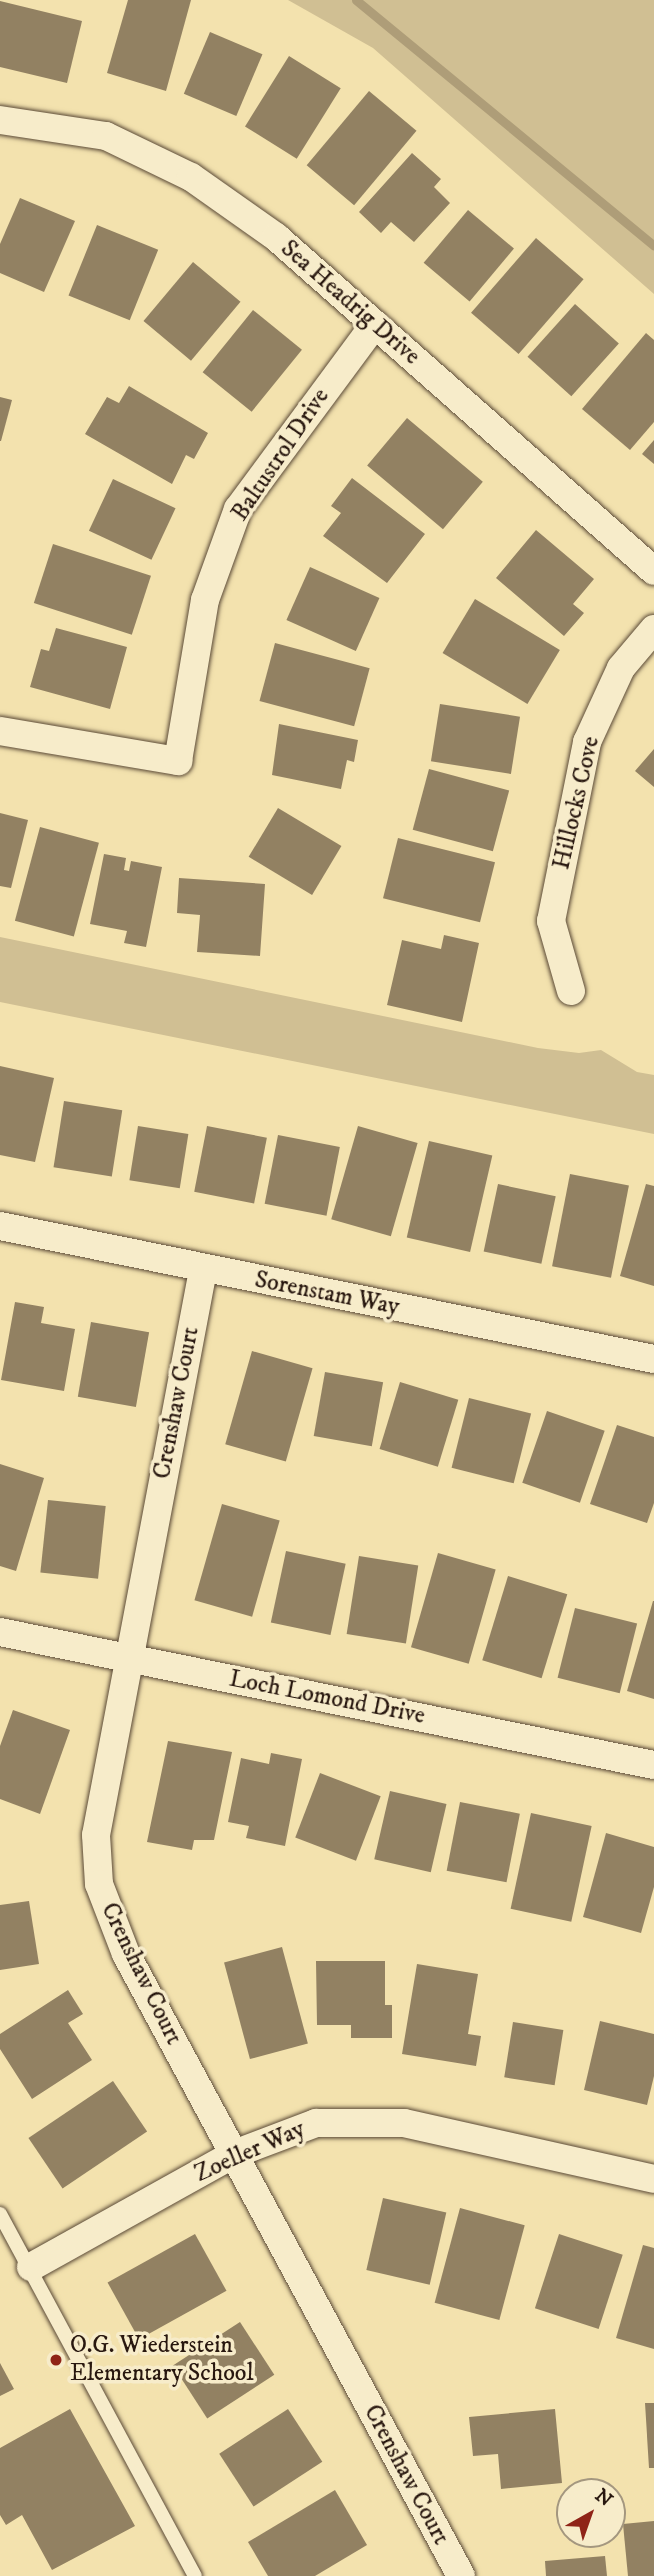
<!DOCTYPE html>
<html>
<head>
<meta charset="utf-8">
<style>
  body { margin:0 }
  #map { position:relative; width:654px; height:2576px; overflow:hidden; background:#f3e2ae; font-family:"IM FELL DW Pica",serif }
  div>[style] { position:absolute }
  .green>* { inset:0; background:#d0bf93 }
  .stream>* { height:9px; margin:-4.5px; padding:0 4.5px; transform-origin:4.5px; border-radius:4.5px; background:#ae9d78 }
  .building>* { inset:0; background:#928162; transform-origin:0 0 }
  .roads { filter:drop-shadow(0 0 2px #5b4a37) drop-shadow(0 0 2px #5b4a37) }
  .lane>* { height:14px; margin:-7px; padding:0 7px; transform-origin:7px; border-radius:7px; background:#f7ecca }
  .street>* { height:28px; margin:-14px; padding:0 14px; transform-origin:14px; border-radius:14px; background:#f7ecca }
  .dots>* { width:19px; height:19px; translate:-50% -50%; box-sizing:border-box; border:4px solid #f7ecca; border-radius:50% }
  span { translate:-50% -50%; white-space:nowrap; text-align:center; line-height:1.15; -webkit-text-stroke:7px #f7ecca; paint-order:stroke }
  .street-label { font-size:24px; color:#28170f }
  .poi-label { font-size:24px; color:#28170f }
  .left { translate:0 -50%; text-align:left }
  .north { position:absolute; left:556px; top:2478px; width:70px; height:70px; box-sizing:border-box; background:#f7ecca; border:2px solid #a4977f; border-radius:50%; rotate:40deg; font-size:19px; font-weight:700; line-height:28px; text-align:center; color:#28170f }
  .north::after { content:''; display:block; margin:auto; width:24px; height:32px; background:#8f2418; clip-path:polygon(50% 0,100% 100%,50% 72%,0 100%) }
</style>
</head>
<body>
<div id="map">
  <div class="green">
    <div style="clip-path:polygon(288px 0,654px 0,654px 294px,373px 48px)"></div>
    <div style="clip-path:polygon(0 937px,538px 1048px,579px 1053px,601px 1050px,637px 1072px,654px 1075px,654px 1134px,0 1002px)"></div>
  </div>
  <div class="stream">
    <div style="left:356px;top:0;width:386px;rotate:39.5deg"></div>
  </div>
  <div class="building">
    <div style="clip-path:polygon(128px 0,191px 0,166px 91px,107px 73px)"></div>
    <div style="clip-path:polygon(0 1px,82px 21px,67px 83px,0 67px)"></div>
    <div style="left:210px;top:32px;width:57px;height:67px;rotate:23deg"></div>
    <div style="left:289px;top:56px;width:61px;height:83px;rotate:32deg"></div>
    <div style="left:369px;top:91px;width:62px;height:97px;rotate:40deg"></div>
    <div style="clip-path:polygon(412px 153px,441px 179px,434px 187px,450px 203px,414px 242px,391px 222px,381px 233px,359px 212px)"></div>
    <div style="clip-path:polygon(20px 198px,75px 221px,44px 292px,0 273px,0 244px)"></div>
    <div style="left:468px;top:210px;width:60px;height:69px;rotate:40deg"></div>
    <div style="left:97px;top:225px;width:66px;height:76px;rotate:22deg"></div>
    <div style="left:536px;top:238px;width:63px;height:99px;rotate:41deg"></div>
    <div style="left:193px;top:262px;width:62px;height:77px;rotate:40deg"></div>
    <div style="left:575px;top:304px;width:59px;height:71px;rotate:42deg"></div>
    <div style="left:253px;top:310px;width:63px;height:80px;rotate:39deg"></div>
    <div style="clip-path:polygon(646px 333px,654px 340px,654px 422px,630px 450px,582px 409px)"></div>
    <div style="clip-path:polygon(129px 386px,208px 433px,194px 459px,186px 455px,172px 484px,85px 434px,107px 397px,119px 403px)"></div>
    <div style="clip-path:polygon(0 397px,12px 400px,1px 441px,0 441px)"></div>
    <div style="left:407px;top:418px;width:99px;height:62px;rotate:40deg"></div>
    <div style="clip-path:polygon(654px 440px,654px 464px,642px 454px)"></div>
    <div style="clip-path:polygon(352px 478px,425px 534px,387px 583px,323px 536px,341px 513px,331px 506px)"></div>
    <div style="left:113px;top:479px;width:69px;height:57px;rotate:25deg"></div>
    <div style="clip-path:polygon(536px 530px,594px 579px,573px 604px,584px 613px,564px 636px,496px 578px)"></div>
    <div style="left:53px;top:544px;width:103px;height:62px;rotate:18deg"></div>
    <div style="left:310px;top:567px;width:76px;height:58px;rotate:24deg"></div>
    <div style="left:475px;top:599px;width:99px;height:63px;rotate:31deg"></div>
    <div style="clip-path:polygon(56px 628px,127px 647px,110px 709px,30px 687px,41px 649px,49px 651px)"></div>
    <div style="left:275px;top:643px;width:98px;height:60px;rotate:15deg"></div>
    <div style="left:440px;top:704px;width:81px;height:58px;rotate:9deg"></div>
    <div style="clip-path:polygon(279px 724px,358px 740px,354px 762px,347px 760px,341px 789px,272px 775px)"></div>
    <div style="clip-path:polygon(654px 749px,654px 787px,635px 771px)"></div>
    <div style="left:429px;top:769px;width:83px;height:63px;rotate:15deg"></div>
    <div style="left:278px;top:808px;width:74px;height:57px;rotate:31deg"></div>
    <div style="clip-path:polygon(0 813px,28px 820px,11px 888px,0 886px)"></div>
    <div style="left:40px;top:827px;width:61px;height:97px;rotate:15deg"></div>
    <div style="left:398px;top:838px;width:100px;height:62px;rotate:14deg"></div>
    <div style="clip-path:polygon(104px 854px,126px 858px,124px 870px,129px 871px,131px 861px,162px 867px,146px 947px,124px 943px,127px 931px,90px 924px)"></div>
    <div style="clip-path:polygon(179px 878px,265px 884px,260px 956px,197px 952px,200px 915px,177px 913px)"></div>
    <div style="clip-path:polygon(444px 935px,479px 943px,462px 1022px,387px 1005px,402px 940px,441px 949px)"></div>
    <div style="clip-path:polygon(0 1066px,54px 1078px,35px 1162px,0 1155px)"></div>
    <div style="left:64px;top:1101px;width:59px;height:67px;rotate:9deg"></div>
    <div style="left:138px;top:1126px;width:51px;height:55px;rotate:9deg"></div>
    <div style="left:207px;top:1126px;width:61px;height:67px;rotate:11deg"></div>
    <div style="left:358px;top:1126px;width:62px;height:97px;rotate:16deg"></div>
    <div style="left:278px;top:1135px;width:63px;height:70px;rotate:11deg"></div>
    <div style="left:429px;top:1141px;width:65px;height:99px;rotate:13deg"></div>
    <div style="left:570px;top:1174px;width:60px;height:94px;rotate:11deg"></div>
    <div style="left:498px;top:1184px;width:59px;height:69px;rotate:12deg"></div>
    <div style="clip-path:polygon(646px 1184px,654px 1186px,654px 1286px,620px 1276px)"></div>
    <div style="clip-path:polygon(15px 1302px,44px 1307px,41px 1323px,75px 1329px,64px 1391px,1px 1380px)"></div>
    <div style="left:91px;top:1322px;width:59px;height:76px;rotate:10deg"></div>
    <div style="left:252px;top:1351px;width:63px;height:97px;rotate:16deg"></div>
    <div style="left:325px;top:1372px;width:59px;height:65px;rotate:10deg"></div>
    <div style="left:400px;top:1382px;width:61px;height:70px;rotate:17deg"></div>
    <div style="left:469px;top:1398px;width:64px;height:72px;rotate:14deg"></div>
    <div style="left:547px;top:1411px;width:61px;height:76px;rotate:19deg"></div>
    <div style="clip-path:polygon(617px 1425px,654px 1437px,654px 1503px,647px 1523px,590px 1504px)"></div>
    <div style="clip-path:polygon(0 1464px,44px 1478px,16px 1571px,0 1566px)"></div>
    <div style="left:48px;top:1500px;width:58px;height:73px;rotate:6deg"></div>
    <div style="left:222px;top:1504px;width:60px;height:100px;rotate:16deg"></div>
    <div style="left:286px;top:1551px;width:61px;height:73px;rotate:12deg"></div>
    <div style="left:438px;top:1553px;width:60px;height:98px;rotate:16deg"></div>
    <div style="left:359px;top:1556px;width:60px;height:79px;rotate:9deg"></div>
    <div style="left:508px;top:1576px;width:62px;height:88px;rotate:17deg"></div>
    <div style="clip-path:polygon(653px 1601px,654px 1601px,654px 1699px,627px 1691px)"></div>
    <div style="left:575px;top:1608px;width:64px;height:72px;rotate:14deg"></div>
    <div style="clip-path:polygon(13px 1710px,70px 1730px,40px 1814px,0 1799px,0 1746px)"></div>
    <div style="clip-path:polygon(168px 1741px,232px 1752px,214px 1840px,194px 1840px,192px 1850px,147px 1842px)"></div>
    <div style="clip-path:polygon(271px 1753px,302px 1759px,285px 1846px,246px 1838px,249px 1826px,228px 1822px,241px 1758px,269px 1764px)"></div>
    <div style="left:320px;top:1773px;width:65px;height:69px;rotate:21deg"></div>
    <div style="left:390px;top:1791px;width:58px;height:70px;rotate:13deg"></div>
    <div style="left:460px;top:1802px;width:61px;height:70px;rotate:11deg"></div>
    <div style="left:531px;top:1813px;width:62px;height:98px;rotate:12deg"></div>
    <div style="clip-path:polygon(606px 1833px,654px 1847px,654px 1887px,641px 1933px,583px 1917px)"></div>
    <div style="clip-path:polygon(29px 1901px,39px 1964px,0 1970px,0 1905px)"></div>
    <div style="left:282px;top:1947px;width:100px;height:60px;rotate:75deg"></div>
    <div style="clip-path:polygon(316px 1961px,385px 1961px,385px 2005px,392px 2005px,392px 2038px,351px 2038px,351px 2025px,317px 2025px)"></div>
    <div style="clip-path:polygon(417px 1964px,478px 1974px,468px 2034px,481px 2036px,476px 2066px,402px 2054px)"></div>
    <div style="clip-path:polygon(68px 1990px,83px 2014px,68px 2023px,92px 2060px,32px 2099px,0 2049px,0 2034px)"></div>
    <div style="clip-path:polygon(600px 2021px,654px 2034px,654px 2076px,647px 2105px,584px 2090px)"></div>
    <div style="left:513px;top:2022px;width:51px;height:56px;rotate:9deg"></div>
    <div style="left:113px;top:2081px;width:61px;height:102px;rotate:56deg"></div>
    <div style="left:383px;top:2198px;width:65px;height:74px;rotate:13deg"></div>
    <div style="left:460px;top:2208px;width:67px;height:98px;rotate:15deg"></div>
    <div style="left:195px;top:2234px;width:65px;height:100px;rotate:61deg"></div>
    <div style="left:559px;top:2234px;width:67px;height:78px;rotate:18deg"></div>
    <div style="clip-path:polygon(643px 2245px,654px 2248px,654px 2349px,616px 2338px)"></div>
    <div style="left:240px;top:2322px;width:63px;height:80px;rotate:57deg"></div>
    <div style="clip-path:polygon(0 2363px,14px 2389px,0 2396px)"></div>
    <div style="clip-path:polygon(645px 2403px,654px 2403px,654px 2468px,649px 2468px)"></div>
    <div style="clip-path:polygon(70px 2409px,135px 2526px,52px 2570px,22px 2515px,6px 2525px,0 2515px,0 2448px)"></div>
    <div style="left:288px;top:2409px;width:63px;height:82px;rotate:57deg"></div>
    <div style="clip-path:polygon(555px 2409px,562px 2483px,501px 2489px,498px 2454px,473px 2456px,469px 2417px)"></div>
    <div style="clip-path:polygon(335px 2490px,367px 2545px,315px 2576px,268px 2576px,248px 2542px)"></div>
    <div style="clip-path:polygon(654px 2521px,654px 2576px,628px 2576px,623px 2524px)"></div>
    <div style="clip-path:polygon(605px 2556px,607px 2576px,546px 2576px,545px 2561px)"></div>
  </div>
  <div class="roads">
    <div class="lane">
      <div style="left:0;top:2214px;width:411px;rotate:61.7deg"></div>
    </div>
    <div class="street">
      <div style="left:0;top:120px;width:107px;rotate:8.6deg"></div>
      <div style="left:106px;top:136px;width:94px;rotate:25.8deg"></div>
      <div style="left:191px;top:177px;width:104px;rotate:35.2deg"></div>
      <div style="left:276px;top:237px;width:504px;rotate:41.46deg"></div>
      <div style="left:0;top:731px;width:181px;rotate:9.6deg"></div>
      <div style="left:178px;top:761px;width:163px;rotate:-80.5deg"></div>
      <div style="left:205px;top:600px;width:97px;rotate:-70.1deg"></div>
      <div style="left:238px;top:509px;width:230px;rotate:-53.5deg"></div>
      <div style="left:571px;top:991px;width:73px;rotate:-105.9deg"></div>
      <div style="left:551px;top:921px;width:183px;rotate:-78.6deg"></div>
      <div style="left:587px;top:742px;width:81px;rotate:-65.3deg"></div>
      <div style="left:621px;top:668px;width:51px;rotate:-49.8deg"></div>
      <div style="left:0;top:1226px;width:667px;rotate:11.5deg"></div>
      <div style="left:203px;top:1270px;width:575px;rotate:100.72deg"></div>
      <div style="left:96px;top:1835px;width:49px;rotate:86.5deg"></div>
      <div style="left:99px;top:1884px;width:75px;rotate:68.9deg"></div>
      <div style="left:126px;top:1954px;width:706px;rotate:61.69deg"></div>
      <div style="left:0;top:1632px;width:667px;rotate:11.5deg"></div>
      <div style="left:31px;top:2267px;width:232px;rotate:-29.1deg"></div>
      <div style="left:234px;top:2154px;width:88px;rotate:-20.7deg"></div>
      <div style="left:316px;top:2123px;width:88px"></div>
      <div style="left:404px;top:2123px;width:256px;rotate:12.6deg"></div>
    </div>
  </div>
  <div class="dots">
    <div style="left:56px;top:2360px;background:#8f2418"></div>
  </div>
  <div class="street-label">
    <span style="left:350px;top:303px;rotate:41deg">Sea Headrig Drive</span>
    <span style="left:281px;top:455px;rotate:-56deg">Baltustrol Drive</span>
    <span style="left:577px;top:803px;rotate:-77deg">Hillocks Cove</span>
    <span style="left:327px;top:1294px;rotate:11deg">Sorenstam Way</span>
    <span style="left:177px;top:1403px;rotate:-79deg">Crenshaw Court</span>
    <span style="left:327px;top:1698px;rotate:11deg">Loch Lomond Drive</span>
    <span style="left:141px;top:1974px;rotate:64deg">Crenshaw Court</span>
    <span style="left:250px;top:2152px;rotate:-24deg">Zoeller Way</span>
    <span style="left:406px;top:2475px;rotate:62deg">Crenshaw Court</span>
  </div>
  <div class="poi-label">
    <span class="left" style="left:70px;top:2360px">O.G. Wiederstein<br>Elementary School</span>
  </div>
  <div class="north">N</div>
</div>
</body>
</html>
